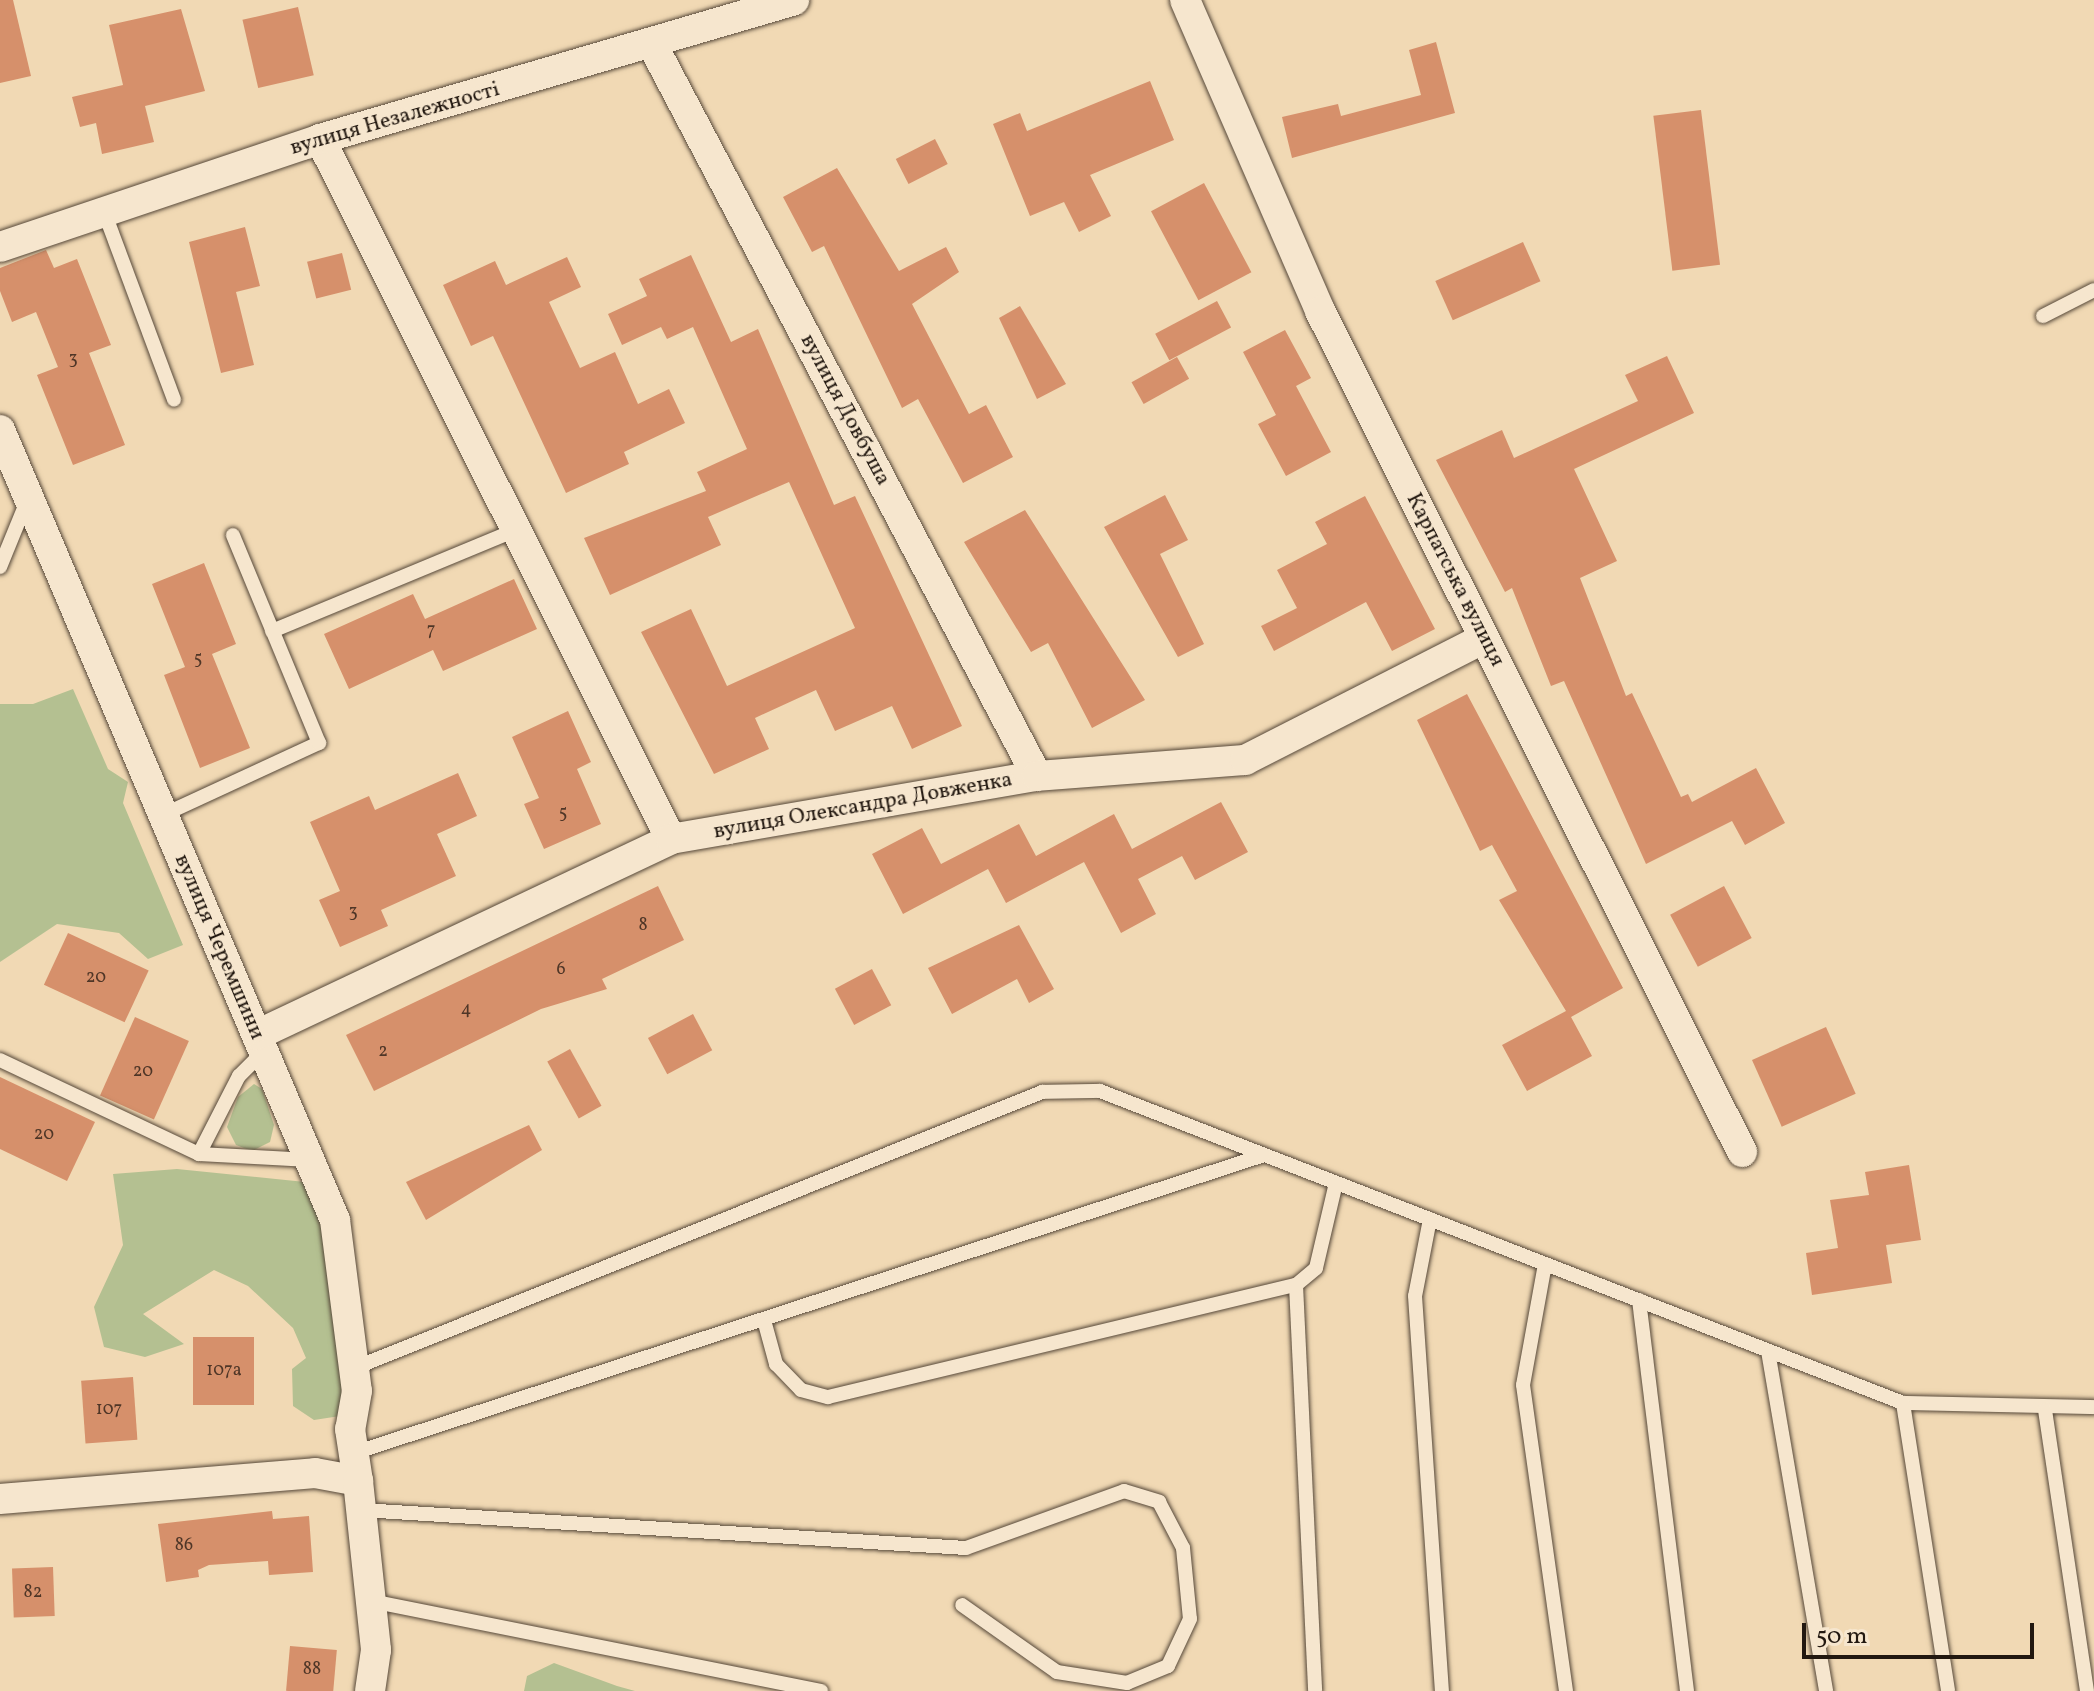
<!DOCTYPE html>
<html>
<head>
<meta charset="utf-8">
<style>
  body { margin:0 }
  #map { position:relative; width:2094px; height:1691px; overflow:hidden; background:#f1d9b4; font-family:Vollkorn,serif }
  div>[style] { position:absolute }
  .green>* { inset:0; background:#b4c091 }
  .building>* { inset:0; background:#d6906b; transform-origin:0 0 }
  .roads { filter:drop-shadow(0 0 2px #564839) drop-shadow(0 0 2px #564839) }
  .lane>* { height:14px; margin:-7px; padding:0 7px; transform-origin:7px; border-radius:7px; background:#f6e6ce }
  .street>* { height:30px; margin:-15px; padding:0 15px; transform-origin:15px; border-radius:15px; background:#f6e6ce }
  span { translate:-50% -50%; white-space:nowrap; text-align:center; line-height:1.15; -webkit-text-stroke:8px #f6e6ce; paint-order:stroke }
  .number-label { font-size:18px; color:#4f3627 }
  .number-label span { -webkit-text-stroke-width:0 }
  .street-label { font-size:22px; color:#221810 }
  .scale { position:absolute; left:1802px; top:1623px; width:232px; height:36px; box-sizing:border-box; border:4px solid #221810; border-top:0; padding-left:10px; font-size:24px; line-height:28px; white-space:nowrap; color:#221810; -webkit-text-stroke:6px #f6e6ce; paint-order:stroke }
</style>
</head>
<body>
<div id="map">
  <div class="green">
    <div style="clip-path:polygon(73px 689px,108px 769px,128px 782px,123px 803px,183px 945px,148px 959px,119px 933px,57px 924px,0 962px,0 704px,33px 704px)"></div>
    <div style="clip-path:polygon(254px 1084px,262px 1089px,274px 1125px,270px 1142px,252px 1151px,236px 1145px,227px 1127px,238px 1097px)"></div>
    <div style="clip-path:polygon(177px 1169px,305px 1182px,350px 1247px,353px 1414px,314px 1420px,293px 1406px,292px 1369px,306px 1358px,293px 1328px,248px 1286px,214px 1270px,143px 1314px,184px 1344px,145px 1357px,104px 1347px,94px 1307px,123px 1245px,113px 1174px)"></div>
    <div style="clip-path:polygon(554px 1663px,617px 1686px,635px 1691px,524px 1691px,527px 1676px)"></div>
  </div>
  <div class="building">
    <div style="clip-path:polygon(0 0,13px 0,31px 76px,0 83px)"></div>
    <div style="left:298px;top:7px;width:70px;height:57px;rotate:77deg"></div>
    <div style="clip-path:polygon(181px 9px,205px 91px,145px 106px,154px 142px,102px 154px,96px 123px,80px 127px,72px 97px,123px 85px,109px 25px)"></div>
    <div style="clip-path:polygon(1436px 42px,1455px 113px,1292px 158px,1282px 117px,1338px 104px,1341px 116px,1421px 95px,1409px 50px)"></div>
    <div style="clip-path:polygon(1150px 81px,1174px 140px,1090px 175px,1111px 216px,1079px 232px,1064px 202px,1030px 216px,993px 124px,1020px 113px,1027px 131px)"></div>
    <div style="left:1701px;top:110px;width:156px;height:48px;rotate:83deg"></div>
    <div style="left:935px;top:139px;width:28px;height:44px;rotate:63deg"></div>
    <div style="clip-path:polygon(837px 168px,899px 271px,946px 247px,959px 272px,912px 304px,969px 414px,986px 405px,1013px 457px,963px 483px,918px 399px,902px 408px,824px 246px,812px 252px,783px 197px)"></div>
    <div style="left:1204px;top:183px;width:101px;height:60px;rotate:62deg"></div>
    <div style="clip-path:polygon(245px 227px,260px 286px,236px 292px,254px 365px,221px 373px,189px 242px)"></div>
    <div style="left:1523px;top:242px;width:43px;height:96px;rotate:66deg"></div>
    <div style="clip-path:polygon(46px 250px,54px 268px,77px 259px,111px 345px,89px 353px,125px 445px,73px 465px,37px 375px,58px 367px,36px 312px,12px 322px,0 291px,0 268px)"></div>
    <div style="left:342px;top:253px;width:38px;height:36px;rotate:76deg"></div>
    <div style="clip-path:polygon(691px 255px,731px 342px,758px 329px,834px 505px,855px 496px,962px 726px,912px 749px,892px 706px,835px 731px,816px 690px,755px 718px,769px 749px,714px 774px,641px 632px,691px 609px,727px 686px,855px 628px,789px 482px,708px 517px,721px 545px,610px 595px,584px 538px,706px 491px,697px 472px,747px 449px,693px 327px,667px 339px,661px 327px,622px 345px,608px 314px,647px 296px,639px 279px)"></div>
    <div style="clip-path:polygon(567px 257px,581px 287px,549px 302px,580px 368px,615px 352px,638px 404px,669px 389px,685px 423px,624px 452px,629px 464px,566px 493px,493px 336px,471px 346px,443px 285px,495px 261px,506px 285px)"></div>
    <div style="left:1217px;top:301px;width:30px;height:70px;rotate:62deg"></div>
    <div style="clip-path:polygon(1020px 306px,1066px 384px,1037px 399px,999px 318px)"></div>
    <div style="clip-path:polygon(1285px 330px,1311px 378px,1296px 386px,1331px 452px,1286px 476px,1258px 424px,1276px 415px,1243px 352px)"></div>
    <div style="clip-path:polygon(1667px 356px,1694px 413px,1574px 469px,1617px 561px,1580px 578px,1626px 696px,1632px 693px,1681px 797px,1688px 794px,1692px 802px,1756px 768px,1785px 823px,1745px 845px,1732px 821px,1646px 864px,1564px 681px,1551px 686px,1512px 588px,1505px 592px,1436px 460px,1502px 430px,1514px 458px,1638px 401px,1625px 375px)"></div>
    <div style="left:1177px;top:357px;width:25px;height:52px;rotate:61deg"></div>
    <div style="clip-path:polygon(1165px 495px,1188px 540px,1160px 554px,1204px 644px,1178px 657px,1104px 527px)"></div>
    <div style="clip-path:polygon(1365px 496px,1435px 629px,1392px 651px,1366px 602px,1274px 651px,1261px 626px,1297px 608px,1277px 570px,1327px 544px,1315px 522px)"></div>
    <div style="clip-path:polygon(1025px 510px,1145px 700px,1092px 728px,1048px 643px,1031px 652px,964px 542px)"></div>
    <div style="clip-path:polygon(204px 563px,236px 644px,212px 654px,250px 748px,200px 768px,164px 675px,185px 667px,152px 584px)"></div>
    <div style="clip-path:polygon(514px 579px,537px 629px,443px 671px,433px 650px,349px 689px,324px 634px,413px 594px,425px 619px)"></div>
    <div style="clip-path:polygon(1467px 694px,1623px 988px,1571px 1017px,1592px 1056px,1527px 1091px,1502px 1045px,1566px 1011px,1499px 900px,1517px 891px,1492px 845px,1480px 851px,1417px 720px)"></div>
    <div style="clip-path:polygon(568px 711px,591px 762px,577px 769px,601px 824px,544px 849px,524px 804px,539px 798px,512px 737px)"></div>
    <div style="clip-path:polygon(458px 773px,477px 816px,437px 834px,456px 876px,381px 910px,388px 926px,340px 947px,319px 900px,340px 891px,310px 822px,369px 796px,375px 810px)"></div>
    <div style="clip-path:polygon(1221px 802px,1248px 852px,1195px 880px,1182px 856px,1138px 879px,1156px 914px,1121px 933px,1084px 862px,1006px 903px,988px 869px,903px 914px,872px 854px,922px 828px,941px 864px,1019px 824px,1036px 856px,1114px 814px,1132px 849px)"></div>
    <div style="clip-path:polygon(658px 886px,684px 940px,602px 979px,607px 989px,541px 1009px,374px 1091px,346px 1035px)"></div>
    <div style="left:1724px;top:886px;width:59px;height:61px;rotate:62deg"></div>
    <div style="clip-path:polygon(1019px 925px,1054px 989px,1029px 1003px,1017px 979px,952px 1014px,928px 968px)"></div>
    <div style="left:68px;top:933px;width:89px;height:57px;rotate:25deg"></div>
    <div style="left:872px;top:969px;width:41px;height:42px;rotate:62deg"></div>
    <div style="left:693px;top:1014px;width:41px;height:51px;rotate:62deg"></div>
    <div style="left:135px;top:1017px;width:59px;height:86px;rotate:24deg"></div>
    <div style="left:1826px;top:1027px;width:73px;height:81px;rotate:66deg"></div>
    <div style="left:570px;top:1049px;width:65px;height:26px;rotate:61deg"></div>
    <div style="clip-path:polygon(0 1077px,95px 1122px,67px 1181px,0 1149px)"></div>
    <div style="clip-path:polygon(529px 1125px,542px 1150px,426px 1220px,406px 1182px)"></div>
    <div style="clip-path:polygon(1909px 1165px,1921px 1240px,1886px 1245px,1892px 1283px,1812px 1295px,1806px 1253px,1838px 1248px,1830px 1200px,1869px 1195px,1865px 1172px)"></div>
    <div style="left:193px;top:1337px;width:61px;height:68px"></div>
    <div style="left:133px;top:1377px;width:63px;height:52px;rotate:86deg"></div>
    <div style="clip-path:polygon(272px 1511px,273px 1519px,309px 1516px,313px 1572px,269px 1575px,268px 1561px,209px 1565px,198px 1570px,199px 1577px,166px 1582px,158px 1524px)"></div>
    <div style="left:53px;top:1567px;width:49px;height:41px;rotate:88deg"></div>
    <div style="left:290px;top:1646px;width:47px;height:45px;rotate:5deg"></div>
  </div>
  <div class="roads">
    <div class="lane">
      <div style="left:105px;top:214px;width:198px;rotate:69.6deg"></div>
      <div style="left:2043px;top:316px;width:57px;rotate:-27deg"></div>
      <div style="left:0;top:567px;width:71px;rotate:-67.8deg"></div>
      <div style="left:272px;top:631px;width:264px;rotate:-22.5deg"></div>
      <div style="left:163px;top:815px;width:172px;rotate:-24.8deg"></div>
      <div style="left:319px;top:743px;width:225px;rotate:-112.5deg"></div>
      <div style="left:0;top:1060px;width:220px;rotate:25.3deg"></div>
      <div style="left:199px;top:1154px;width:111px;rotate:3.1deg"></div>
      <div style="left:199px;top:1154px;width:88px;rotate:-62.9deg"></div>
      <div style="left:239px;top:1076px;width:34px;rotate:-45deg"></div>
      <div style="left:1430px;top:1219px;width:78px;rotate:101deg"></div>
      <div style="left:1415px;top:1296px;width:396px;rotate:86.1deg"></div>
      <div style="left:1545px;top:1264px;width:123px;rotate:100.3deg"></div>
      <div style="left:1523px;top:1385px;width:309px;rotate:82deg"></div>
      <div style="left:1296px;top:1285px;width:406px;rotate:87.3deg"></div>
      <div style="left:1639px;top:1300px;width:394px;rotate:83deg"></div>
      <div style="left:764px;top:1320px;width:46px;rotate:74.7deg"></div>
      <div style="left:776px;top:1364px;width:36px;rotate:46deg"></div>
      <div style="left:801px;top:1390px;width:28px;rotate:15deg"></div>
      <div style="left:828px;top:1397px;width:481px;rotate:-13.5deg"></div>
      <div style="left:1296px;top:1285px;width:26px;rotate:-40deg"></div>
      <div style="left:1316px;top:1268px;width:87px;rotate:-76.8deg"></div>
      <div style="left:1768px;top:1351px;width:345px;rotate:80.3deg"></div>
      <div style="left:352px;top:1369px;width:744px;rotate:-21.87deg"></div>
      <div style="left:1042px;top:1092px;width:58px;rotate:-1deg"></div>
      <div style="left:1100px;top:1091px;width:861px;rotate:21.23deg"></div>
      <div style="left:1903px;top:1403px;width:191px;rotate:1.2deg"></div>
      <div style="left:1903px;top:1403px;width:291px;rotate:81.1deg"></div>
      <div style="left:2045px;top:1410px;width:284px;rotate:81.5deg"></div>
      <div style="left:357px;top:1452px;width:954px;rotate:-18.13deg"></div>
      <div style="left:362px;top:1510px;width:605px;rotate:3.6deg"></div>
      <div style="left:966px;top:1548px;width:168px;rotate:-19.8deg"></div>
      <div style="left:1124px;top:1491px;width:37px;rotate:17deg"></div>
      <div style="left:1159px;top:1502px;width:52px;rotate:62.4deg"></div>
      <div style="left:1183px;top:1548px;width:71px;rotate:84.4deg"></div>
      <div style="left:1190px;top:1619px;width:52px;rotate:115.1deg"></div>
      <div style="left:1168px;top:1666px;width:44px;rotate:157.5deg"></div>
      <div style="left:1127px;top:1683px;width:71px;rotate:-171.1deg"></div>
      <div style="left:1057px;top:1672px;width:116px;rotate:-144.8deg"></div>
      <div style="left:371px;top:1601px;width:459px;rotate:11.3deg"></div>
    </div>
    <div class="street">
      <div style="left:1185px;top:0;width:339px;rotate:66.5deg"></div>
      <div style="left:1320px;top:311px;width:941px;rotate:63.35deg"></div>
      <div style="left:652px;top:44px;width:827px;rotate:62.26deg"></div>
      <div style="left:320px;top:139px;width:783px;rotate:63.37deg"></div>
      <div style="left:0;top:247px;width:338px;rotate:-18.6deg"></div>
      <div style="left:320px;top:139px;width:494px;rotate:-16.3deg"></div>
      <div style="left:0;top:430px;width:858px;rotate:67.02deg"></div>
      <div style="left:335px;top:1220px;width:172px;rotate:82.7deg"></div>
      <div style="left:357px;top:1391px;width:39px;rotate:100deg"></div>
      <div style="left:350px;top:1429px;width:53px;rotate:81.3deg"></div>
      <div style="left:257px;top:1035px;width:458px;rotate:-25.3deg"></div>
      <div style="left:671px;top:839px;width:371px;rotate:-9.8deg"></div>
      <div style="left:1037px;top:776px;width:209px;rotate:-4.4deg"></div>
      <div style="left:1245px;top:760px;width:268px;rotate:-27deg"></div>
      <div style="left:0;top:1499px;width:316px;rotate:-4.7deg"></div>
      <div style="left:315px;top:1473px;width:44px;rotate:10.5deg"></div>
      <div style="left:358px;top:1481px;width:170px;rotate:83.9deg"></div>
      <div style="left:376px;top:1650px;width:41px;rotate:98.3deg"></div>
    </div>
  </div>
  <div class="number-label">
    <span style="left:73px;top:360px">3</span>
    <span style="left:431px;top:631px">7</span>
    <span style="left:198px;top:660px">5</span>
    <span style="left:563px;top:814px">5</span>
    <span style="left:353px;top:913px">3</span>
    <span style="left:643px;top:926px">8</span>
    <span style="left:561px;top:970px">6</span>
    <span style="left:96px;top:978px">20</span>
    <span style="left:466px;top:1010px">4</span>
    <span style="left:383px;top:1052px">2</span>
    <span style="left:143px;top:1072px">20</span>
    <span style="left:44px;top:1135px">20</span>
    <span style="left:224px;top:1371px">107а</span>
    <span style="left:109px;top:1410px">107</span>
    <span style="left:184px;top:1546px">86</span>
    <span style="left:33px;top:1593px">82</span>
    <span style="left:312px;top:1670px">88</span>
  </div>
  <div class="street-label">
    <span style="left:395px;top:119px;rotate:-16deg">вулиця Незалежності</span>
    <span style="left:845px;top:410px;rotate:62deg">вулиця Довбуша</span>
    <span style="left:1455px;top:580px;rotate:63deg">Карпатська вулиця</span>
    <span style="left:863px;top:806px;rotate:-10deg">вулиця Олександра Довженка</span>
    <span style="left:219px;top:947px;rotate:67deg">вулиця Черемшини</span>
  </div>
  <div class="scale">50 m</div>
</div>
</body>
</html>
